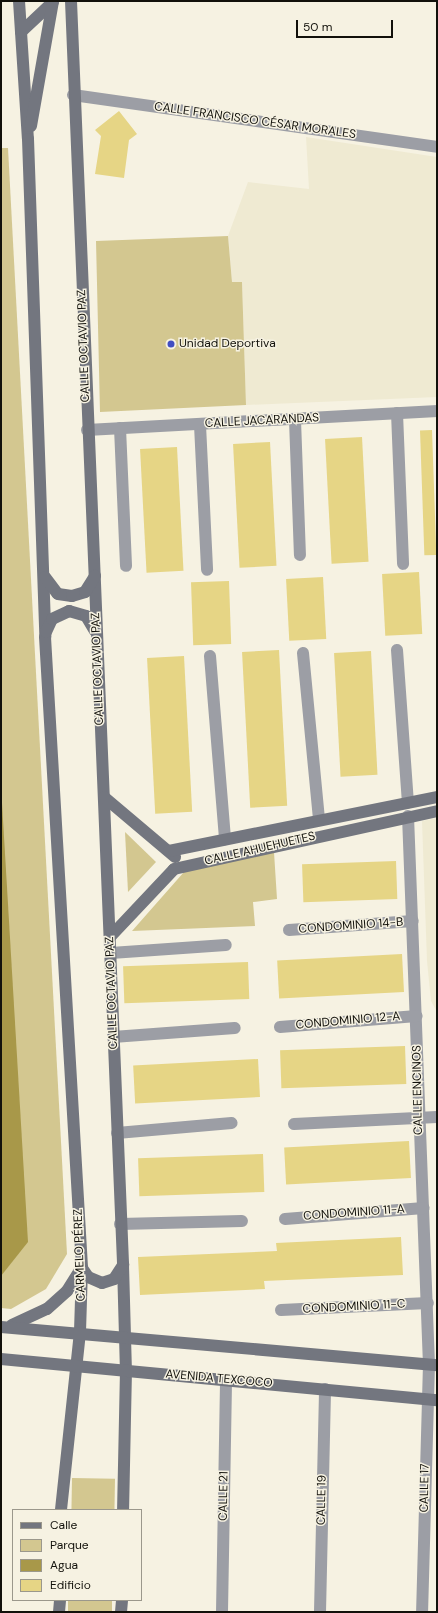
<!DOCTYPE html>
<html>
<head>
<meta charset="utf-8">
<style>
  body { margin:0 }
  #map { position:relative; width:438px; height:1613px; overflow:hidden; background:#f6f2e2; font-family:"DM Sans",sans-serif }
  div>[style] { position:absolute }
  .built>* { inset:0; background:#efead2 }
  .green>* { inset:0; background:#d3c790; transform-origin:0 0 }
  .water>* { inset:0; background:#a89849 }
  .building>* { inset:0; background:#e6d585; transform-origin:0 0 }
  .street>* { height:12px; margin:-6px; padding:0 6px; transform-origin:6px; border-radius:6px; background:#9c9ea5 }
  .secondary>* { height:12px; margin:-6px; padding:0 6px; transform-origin:6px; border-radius:6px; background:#73767f }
  .dots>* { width:11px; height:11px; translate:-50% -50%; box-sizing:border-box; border:2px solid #f6f2e2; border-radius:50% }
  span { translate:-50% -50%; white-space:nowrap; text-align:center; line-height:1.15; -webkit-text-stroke:3px #f6f2e2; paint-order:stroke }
  .street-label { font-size:12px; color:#12110b }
  .poi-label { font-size:12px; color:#12110b }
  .left { translate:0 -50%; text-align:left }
  .frame { position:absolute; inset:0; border:2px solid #12110b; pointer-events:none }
  .legend { position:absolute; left:12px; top:1509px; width:130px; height:92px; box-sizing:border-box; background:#f6f2e2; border:1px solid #9b988c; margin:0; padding:5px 7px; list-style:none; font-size:12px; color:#12110b }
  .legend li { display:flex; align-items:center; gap:8px; height:20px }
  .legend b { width:20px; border:1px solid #9b988c }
  .scale { position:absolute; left:296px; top:20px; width:97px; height:18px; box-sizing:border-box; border:2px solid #12110b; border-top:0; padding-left:5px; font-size:12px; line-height:14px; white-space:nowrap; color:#12110b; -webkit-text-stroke:3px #f6f2e2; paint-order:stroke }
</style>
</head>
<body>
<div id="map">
  <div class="built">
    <div style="clip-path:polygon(306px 137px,437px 157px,437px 397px,246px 405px,242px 282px,232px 282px,228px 236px,248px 182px,309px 189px)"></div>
    <div style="clip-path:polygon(437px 818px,437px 1012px,431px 1001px,427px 961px,422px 821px)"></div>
  </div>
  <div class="green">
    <div style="clip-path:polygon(1px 148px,8px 148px,67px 1254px,46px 1289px,11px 1309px,1px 1308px)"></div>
    <div style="clip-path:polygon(228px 236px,232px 282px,242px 282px,246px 405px,100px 412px,96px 241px)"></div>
    <div style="clip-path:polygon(125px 832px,156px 862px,128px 892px)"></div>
    <div style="clip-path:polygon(274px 852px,277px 899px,253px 902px,255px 926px,132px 931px,184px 872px)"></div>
    <div style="left:72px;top:1478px;width:43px;height:32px;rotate:1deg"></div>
    <div style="left:68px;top:1600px;width:44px;height:12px"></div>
  </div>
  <div class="water">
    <div style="clip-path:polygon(1px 786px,28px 1242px,1px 1276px)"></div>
  </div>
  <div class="building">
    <div style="clip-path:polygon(119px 111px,137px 134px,129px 140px,124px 178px,95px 174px,101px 136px,95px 130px)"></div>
    <div style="left:432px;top:430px;width:125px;height:12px;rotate:88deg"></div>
    <div style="left:362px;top:437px;width:125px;height:37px;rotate:87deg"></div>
    <div style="left:270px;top:442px;width:124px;height:37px;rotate:87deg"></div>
    <div style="left:177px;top:447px;width:124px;height:37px;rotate:87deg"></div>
    <div style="left:419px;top:572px;width:62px;height:37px;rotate:87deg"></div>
    <div style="left:323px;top:577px;width:62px;height:37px;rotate:87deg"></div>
    <div style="left:229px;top:581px;width:63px;height:38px;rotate:88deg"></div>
    <div style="left:279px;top:650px;width:156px;height:37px;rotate:87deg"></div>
    <div style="left:371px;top:651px;width:124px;height:37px;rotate:87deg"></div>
    <div style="left:184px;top:656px;width:156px;height:37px;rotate:87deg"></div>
    <div style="left:396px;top:861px;width:38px;height:94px;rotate:88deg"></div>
    <div style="left:402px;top:954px;width:38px;height:125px;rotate:87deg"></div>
    <div style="left:248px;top:962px;width:37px;height:125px;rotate:88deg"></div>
    <div style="left:405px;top:1046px;width:38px;height:125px;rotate:88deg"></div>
    <div style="left:258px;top:1059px;width:38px;height:125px;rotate:87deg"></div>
    <div style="left:409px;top:1141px;width:37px;height:125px;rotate:87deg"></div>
    <div style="left:263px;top:1154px;width:38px;height:125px;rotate:88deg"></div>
    <div style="clip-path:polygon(401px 1237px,403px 1275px,264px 1281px,265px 1289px,140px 1295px,138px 1257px,277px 1251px,276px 1243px)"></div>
  </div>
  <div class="street">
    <div style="left:73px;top:95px;width:368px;rotate:8.1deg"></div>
    <div style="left:397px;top:413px;width:151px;rotate:87.7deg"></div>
    <div style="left:295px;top:420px;width:135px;rotate:87.9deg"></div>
    <div style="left:200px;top:425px;width:145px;rotate:87.2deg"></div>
    <div style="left:120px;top:428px;width:138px;rotate:87.5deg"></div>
    <div style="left:87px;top:430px;width:351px;rotate:-3.1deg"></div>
    <div style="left:397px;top:650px;width:153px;rotate:85.9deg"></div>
    <div style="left:303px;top:653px;width:166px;rotate:84.5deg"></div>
    <div style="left:210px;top:656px;width:184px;rotate:85.3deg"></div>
    <div style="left:408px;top:816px;width:548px;rotate:87.81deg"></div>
    <div style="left:429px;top:1364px;width:248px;rotate:91.6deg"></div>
    <div style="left:289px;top:930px;width:124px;rotate:-4.2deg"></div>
    <div style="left:111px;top:953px;width:115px;rotate:-4deg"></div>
    <div style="left:280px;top:1027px;width:137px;rotate:-4.6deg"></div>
    <div style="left:113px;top:1037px;width:122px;rotate:-4.2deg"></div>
    <div style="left:294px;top:1124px;width:143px;rotate:-2.8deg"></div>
    <div style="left:117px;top:1133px;width:115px;rotate:-5deg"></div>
    <div style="left:285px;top:1219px;width:139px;rotate:-4.5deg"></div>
    <div style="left:120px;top:1224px;width:122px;rotate:-1.4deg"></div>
    <div style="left:281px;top:1310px;width:147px;rotate:-2.7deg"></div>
    <div style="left:222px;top:1612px;width:232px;rotate:-89deg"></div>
    <div style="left:320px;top:1612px;width:223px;rotate:-88.7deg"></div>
  </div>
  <div class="secondary">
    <div style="left:19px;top:1px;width:138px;rotate:86.3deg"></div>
    <div style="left:28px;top:139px;width:498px;rotate:88deg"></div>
    <div style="left:45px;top:637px;width:632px;rotate:86.64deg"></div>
    <div style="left:82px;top:1268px;width:64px;rotate:91.8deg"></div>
    <div style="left:80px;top:1332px;width:179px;rotate:96.1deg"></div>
    <div style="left:71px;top:1px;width:1265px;rotate:87.64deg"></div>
    <div style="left:123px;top:1265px;width:105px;rotate:88.4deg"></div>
    <div style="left:126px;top:1370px;width:140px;rotate:91.2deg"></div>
    <div style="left:21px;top:32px;width:44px;rotate:-43.2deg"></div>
    <div style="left:31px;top:126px;width:127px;rotate:-80deg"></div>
    <div style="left:45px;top:577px;width:21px;rotate:53deg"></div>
    <div style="left:58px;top:594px;width:14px;rotate:8deg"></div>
    <div style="left:72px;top:596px;width:14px;rotate:-17deg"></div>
    <div style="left:85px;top:592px;width:19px;rotate:-58deg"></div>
    <div style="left:46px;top:632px;width:14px;rotate:-65deg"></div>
    <div style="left:52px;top:619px;width:19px;rotate:-25deg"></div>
    <div style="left:69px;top:611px;width:18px;rotate:16deg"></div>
    <div style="left:86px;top:616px;width:17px;rotate:59deg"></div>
    <div style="left:104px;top:797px;width:93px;rotate:40.2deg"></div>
    <div style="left:169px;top:851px;width:273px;rotate:-11.4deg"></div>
    <div style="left:110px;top:937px;width:93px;rotate:-46.7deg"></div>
    <div style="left:174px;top:869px;width:269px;rotate:-12.4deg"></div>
    <div style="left:82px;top:1268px;width:11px;rotate:56deg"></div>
    <div style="left:88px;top:1277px;width:15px;rotate:23deg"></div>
    <div style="left:102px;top:1283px;width:13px;rotate:-18deg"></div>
    <div style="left:114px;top:1279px;width:17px;rotate:-57deg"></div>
    <div style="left:12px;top:1325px;width:38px;rotate:-25deg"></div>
    <div style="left:47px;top:1309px;width:27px;rotate:-42deg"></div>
    <div style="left:67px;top:1291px;width:26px;rotate:-58deg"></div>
    <div style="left:1px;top:1327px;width:438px;rotate:5deg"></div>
    <div style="left:1px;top:1359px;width:438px;rotate:5.4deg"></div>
    <div style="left:59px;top:1612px;width:12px;rotate:-85deg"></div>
    <div style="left:121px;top:1612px;width:12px;rotate:-85deg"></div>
  </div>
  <div class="dots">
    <div style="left:171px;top:344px;background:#414ec2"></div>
  </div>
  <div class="street-label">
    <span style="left:255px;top:121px;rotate:8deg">CALLE FRANCISCO CÉSAR MORALES</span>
    <span style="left:84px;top:346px;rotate:-92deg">CALLE OCTAVIO PAZ</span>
    <span style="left:262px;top:421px;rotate:-3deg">CALLE JACARANDAS</span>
    <span style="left:98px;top:669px;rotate:-92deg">CALLE OCTAVIO PAZ</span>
    <span style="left:260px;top:849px;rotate:-13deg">CALLE AHUEHUETES</span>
    <span style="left:351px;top:926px;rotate:-4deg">CONDOMINIO 14-B</span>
    <span style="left:112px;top:993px;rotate:-92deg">CALLE OCTAVIO PAZ</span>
    <span style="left:348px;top:1021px;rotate:-5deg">CONDOMINIO 12-A</span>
    <span style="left:418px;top:1090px;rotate:-91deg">CALLE ENCINOS</span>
    <span style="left:354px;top:1213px;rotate:-4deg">CONDOMINIO 11-A</span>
    <span style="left:80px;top:1255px;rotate:-92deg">CARMELO PÉREZ</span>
    <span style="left:354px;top:1307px;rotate:-3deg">CONDOMINIO 11-C</span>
    <span style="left:219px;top:1379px;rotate:5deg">AVENIDA TEXCOCO</span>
    <span style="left:425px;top:1488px;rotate:-89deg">CALLE 17</span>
    <span style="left:224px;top:1496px;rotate:-89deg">CALLE 21</span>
    <span style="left:322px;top:1500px;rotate:-89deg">CALLE 19</span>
  </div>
  <div class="poi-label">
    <span class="left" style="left:179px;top:344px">Unidad Deportiva</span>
  </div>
  <div class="frame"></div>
  <ul class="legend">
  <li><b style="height:5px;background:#73767f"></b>Calle</li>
  <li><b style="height:11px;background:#d3c790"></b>Parque</li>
  <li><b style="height:11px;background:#a89849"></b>Agua</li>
  <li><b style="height:11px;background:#e6d585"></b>Edificio</li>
  </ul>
  <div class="scale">50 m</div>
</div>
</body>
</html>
